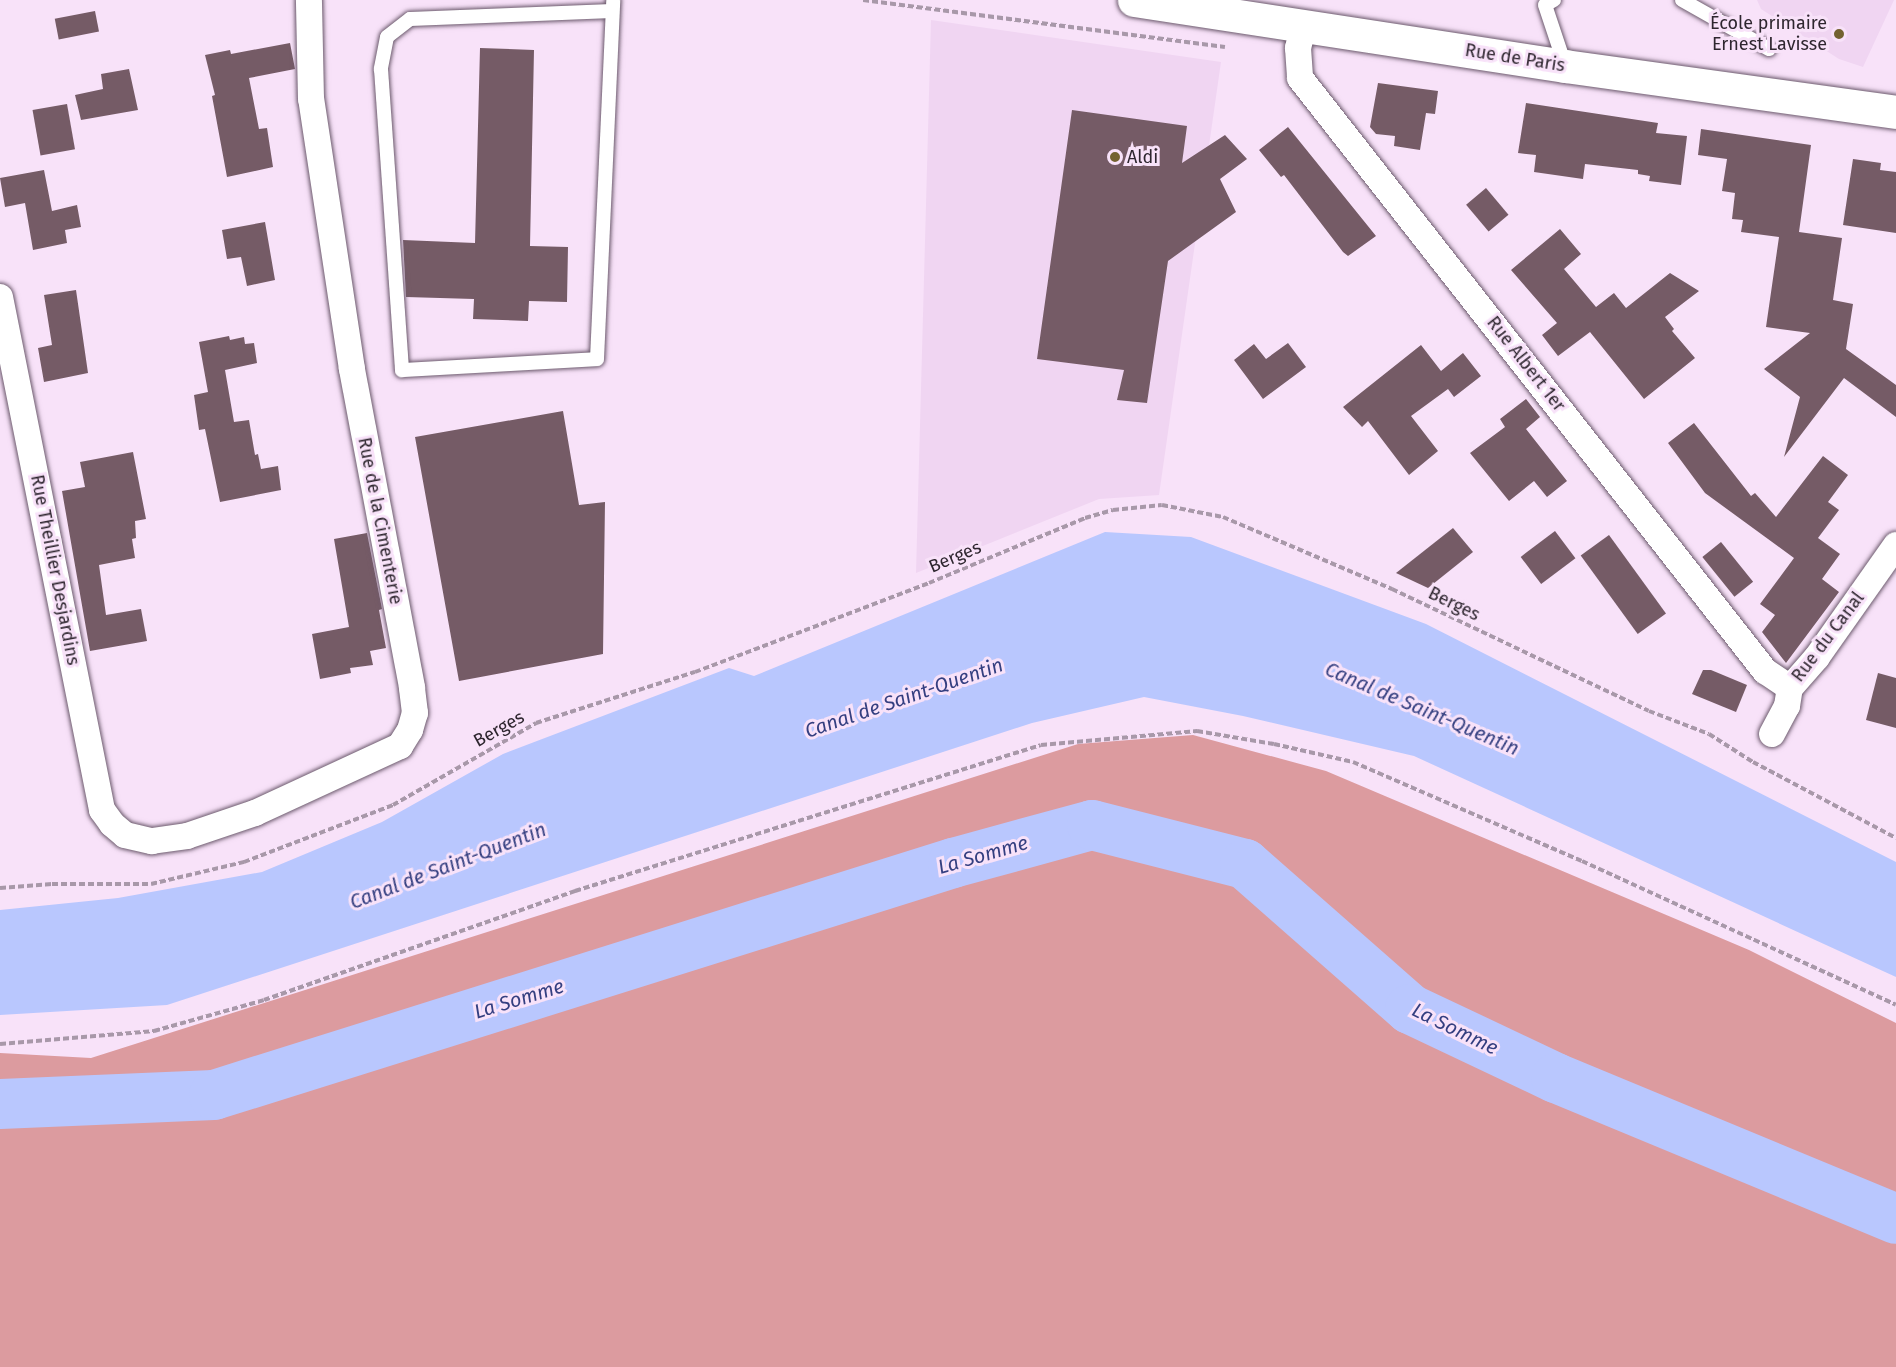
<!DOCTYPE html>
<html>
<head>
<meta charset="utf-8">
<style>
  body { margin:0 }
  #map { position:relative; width:1896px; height:1367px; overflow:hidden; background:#f8e2f9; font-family:"Fira Sans",sans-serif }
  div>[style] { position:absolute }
  .built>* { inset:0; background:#f0d5f2 }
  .forest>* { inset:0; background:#dc9b9f }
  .water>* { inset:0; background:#b9c7fe }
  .river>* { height:50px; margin:-25px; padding:0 25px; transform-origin:25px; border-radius:25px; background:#b9c7fe }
  .building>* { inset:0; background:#755b66; transform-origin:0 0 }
  .path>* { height:4px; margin-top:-2px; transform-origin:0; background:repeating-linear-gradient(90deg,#a898a9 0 6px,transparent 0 9px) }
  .roads { filter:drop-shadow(0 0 2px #6c5a6d) drop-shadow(0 0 2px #6c5a6d) }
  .service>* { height:14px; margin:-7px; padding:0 7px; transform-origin:7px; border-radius:7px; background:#fff }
  .minor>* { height:26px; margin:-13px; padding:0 13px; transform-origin:13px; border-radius:13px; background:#fff }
  .primary>* { height:33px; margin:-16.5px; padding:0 16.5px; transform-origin:16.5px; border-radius:16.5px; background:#fff }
  .dots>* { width:16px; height:16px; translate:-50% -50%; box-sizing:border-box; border:3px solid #f8e2f9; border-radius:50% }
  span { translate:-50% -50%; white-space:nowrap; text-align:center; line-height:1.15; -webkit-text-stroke:6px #f8e2f9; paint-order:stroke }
  .poi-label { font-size:18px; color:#2e262f }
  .right { translate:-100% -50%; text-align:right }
  .left { translate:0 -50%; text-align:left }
  .street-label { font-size:18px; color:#2e262f }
  .water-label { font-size:20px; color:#343f80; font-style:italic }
</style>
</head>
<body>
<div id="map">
  <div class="built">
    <div style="clip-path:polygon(1757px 0,1894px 0,1863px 67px,1839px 59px,1761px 9px)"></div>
    <div style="clip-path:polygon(931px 20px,1221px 62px,1159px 495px,1099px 499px,916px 573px)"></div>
  </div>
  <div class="forest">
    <div style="clip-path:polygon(1193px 735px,1326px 771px,1749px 950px,1896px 1023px,1896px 1367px,0 1367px,0 1053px,91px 1058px,1078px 744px)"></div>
  </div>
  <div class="water">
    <div style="clip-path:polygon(1105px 532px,1191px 537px,1426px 624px,1896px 862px,1896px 977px,1414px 756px,1243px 716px,1144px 697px,1032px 723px,167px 1005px,0 1015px,0 910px,118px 898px,262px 872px,382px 822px,503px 754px,729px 668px,754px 676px)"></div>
  </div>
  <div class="river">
    <div style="left:0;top:1104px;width:214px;rotate:-2.4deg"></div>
    <div style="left:214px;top:1095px;width:775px;rotate:-17.43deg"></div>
    <div style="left:953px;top:863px;width:144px;rotate:-15.3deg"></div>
    <div style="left:1092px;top:825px;width:158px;rotate:14.3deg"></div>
    <div style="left:1245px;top:864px;width:220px;rotate:41.3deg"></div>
    <div style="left:1410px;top:1009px;width:161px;rotate:25.3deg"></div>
    <div style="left:1556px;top:1078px;width:368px;rotate:22.5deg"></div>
  </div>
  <div class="building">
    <div style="left:95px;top:11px;width:21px;height:41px;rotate:79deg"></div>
    <div style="clip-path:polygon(290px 43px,295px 69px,249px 78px,259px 129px,267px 128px,273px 167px,227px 177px,212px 96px,215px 95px,205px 55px,230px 50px,231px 54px)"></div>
    <div style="clip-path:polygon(480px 48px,534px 50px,530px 246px,568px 247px,567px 302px,529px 301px,528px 321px,473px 319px,474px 299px,406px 297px,403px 240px,475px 243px)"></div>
    <div style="clip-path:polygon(129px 69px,138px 110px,81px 120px,75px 95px,103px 89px,101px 74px)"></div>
    <div style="clip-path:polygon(1378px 83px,1438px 91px,1435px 114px,1426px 113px,1420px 150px,1394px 146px,1395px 136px,1376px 134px,1370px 127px)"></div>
    <div style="clip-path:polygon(1526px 103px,1658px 123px,1656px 133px,1687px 136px,1681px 185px,1649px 181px,1650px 176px,1638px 174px,1638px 170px,1585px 164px,1583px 179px,1534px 172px,1536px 155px,1518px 153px)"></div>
    <div style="left:67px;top:104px;width:46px;height:35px;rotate:80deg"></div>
    <div style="clip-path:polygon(1072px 110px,1187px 126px,1182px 163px,1225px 135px,1247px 159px,1220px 179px,1236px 212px,1168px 261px,1147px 403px,1117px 400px,1124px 370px,1037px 359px)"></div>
    <div style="clip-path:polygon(1288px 127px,1376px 236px,1348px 256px,1343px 252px,1284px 175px,1281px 177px,1259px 150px)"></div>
    <div style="clip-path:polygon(1701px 129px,1811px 145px,1799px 232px,1842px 238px,1833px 300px,1853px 304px,1846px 349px,1896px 385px,1896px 417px,1844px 378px,1784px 457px,1800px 397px,1764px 369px,1810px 333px,1766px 327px,1779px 237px,1741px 232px,1743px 220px,1732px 219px,1735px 193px,1722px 191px,1727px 159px,1698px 155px)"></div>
    <div style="clip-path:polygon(1853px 159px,1881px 163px,1880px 170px,1896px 172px,1896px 233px,1843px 225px)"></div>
    <div style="clip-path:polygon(44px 170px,52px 211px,77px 205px,81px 227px,65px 230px,67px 243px,33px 250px,25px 203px,5px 207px,0 178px)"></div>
    <div style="left:1486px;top:188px;width:35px;height:26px;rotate:50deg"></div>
    <div style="clip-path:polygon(265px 222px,275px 280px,247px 286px,241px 257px,227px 259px,222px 230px)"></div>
    <div style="clip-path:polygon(1560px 229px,1581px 254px,1564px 269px,1596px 307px,1614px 293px,1626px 308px,1670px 273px,1699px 291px,1665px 317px,1674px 329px,1672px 331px,1695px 358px,1644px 399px,1590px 332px,1558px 356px,1542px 335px,1557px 323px,1511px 270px)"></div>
    <div style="clip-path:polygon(76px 290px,88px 373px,44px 382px,38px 348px,52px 345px,44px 295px)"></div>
    <div style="clip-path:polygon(229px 336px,230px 340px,244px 337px,245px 344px,254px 343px,257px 363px,225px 370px,234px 422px,249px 420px,255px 455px,258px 454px,261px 469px,278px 466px,281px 490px,220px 502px,205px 429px,199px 430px,194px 395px,208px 392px,199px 342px)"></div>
    <div style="clip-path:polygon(1288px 343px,1306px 367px,1263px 399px,1234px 360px,1254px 344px,1266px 359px)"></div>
    <div style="clip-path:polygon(1421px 345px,1441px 371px,1463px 353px,1481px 376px,1454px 397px,1448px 389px,1411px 416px,1438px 451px,1409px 475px,1368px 421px,1362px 427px,1343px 407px)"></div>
    <div style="clip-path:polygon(1526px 399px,1540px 417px,1526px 429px,1567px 481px,1547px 497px,1534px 481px,1509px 501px,1470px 453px,1505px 427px,1500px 419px)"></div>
    <div style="clip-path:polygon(563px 411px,579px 505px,605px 502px,603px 654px,459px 681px,415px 437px)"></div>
    <div style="clip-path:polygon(1694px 423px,1751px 496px,1755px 493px,1776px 517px,1823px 456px,1848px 475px,1828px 502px,1839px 510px,1818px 538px,1840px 554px,1822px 579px,1839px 592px,1786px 663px,1762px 632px,1775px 615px,1760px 604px,1794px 558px,1705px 493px,1668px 443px)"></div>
    <div style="clip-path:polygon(133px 452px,146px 519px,135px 521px,136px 538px,132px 539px,135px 558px,99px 565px,106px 615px,141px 609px,147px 641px,90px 651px,62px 491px,85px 487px,80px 462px)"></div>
    <div style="clip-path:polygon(1453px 528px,1473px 552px,1428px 588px,1396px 573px)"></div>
    <div style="left:1555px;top:531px;width:34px;height:43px;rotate:53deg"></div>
    <div style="clip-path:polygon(367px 533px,382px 609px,379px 610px,386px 648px,370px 651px,373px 665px,350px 668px,351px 673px,320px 679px,312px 634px,349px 627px,334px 539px)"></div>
    <div style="left:1609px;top:535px;width:97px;height:35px;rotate:54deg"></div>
    <div style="left:1721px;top:542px;width:51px;height:24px;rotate:51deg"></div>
    <div style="clip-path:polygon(1703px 670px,1711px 670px,1747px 685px,1736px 712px,1692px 694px)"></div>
    <div style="clip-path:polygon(1878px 673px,1896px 678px,1896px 728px,1866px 720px)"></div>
  </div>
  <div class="path">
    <div style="left:863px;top:0;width:365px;rotate:7.4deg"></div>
    <div style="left:0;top:888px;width:52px;rotate:-4.4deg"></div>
    <div style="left:52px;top:884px;width:99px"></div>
    <div style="left:151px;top:884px;width:96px;rotate:-13.3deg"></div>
    <div style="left:244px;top:862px;width:160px;rotate:-20.9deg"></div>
    <div style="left:393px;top:805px;width:165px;rotate:-29.8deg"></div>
    <div style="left:536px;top:723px;width:167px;rotate:-17.8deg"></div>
    <div style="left:695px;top:672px;width:250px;rotate:-20.8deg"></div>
    <div style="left:929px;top:583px;width:169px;rotate:-22.6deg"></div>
    <div style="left:1085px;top:518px;width:29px;rotate:-16deg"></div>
    <div style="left:1113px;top:510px;width:49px;rotate:-5.8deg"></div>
    <div style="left:1162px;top:505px;width:62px;rotate:11.1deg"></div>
    <div style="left:1223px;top:517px;width:184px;rotate:23.1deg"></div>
    <div style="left:1392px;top:589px;width:284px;rotate:25.4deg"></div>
    <div style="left:1649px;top:711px;width:64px;rotate:21deg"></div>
    <div style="left:1709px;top:734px;width:52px;rotate:32.5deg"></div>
    <div style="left:1753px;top:762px;width:162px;rotate:28deg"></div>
    <div style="left:0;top:1044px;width:155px;rotate:-4.8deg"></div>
    <div style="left:154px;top:1031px;width:114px;rotate:-15.7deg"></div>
    <div style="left:264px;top:1000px;width:330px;rotate:-19.3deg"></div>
    <div style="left:575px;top:891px;width:488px;rotate:-17.4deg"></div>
    <div style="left:1041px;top:745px;width:157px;rotate:-5.1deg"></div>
    <div style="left:1197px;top:731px;width:78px;rotate:9.6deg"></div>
    <div style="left:1274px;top:744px;width:81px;rotate:12.8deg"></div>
    <div style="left:1353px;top:762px;width:249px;rotate:23.4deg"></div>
    <div style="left:1582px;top:861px;width:345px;rotate:24.6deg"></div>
  </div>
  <div class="roads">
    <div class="service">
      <div style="left:1554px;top:0;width:10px;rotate:151deg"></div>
      <div style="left:1545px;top:5px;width:63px;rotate:71.6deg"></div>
      <div style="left:1682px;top:0;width:100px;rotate:29.4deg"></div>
      <div style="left:612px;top:11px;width:202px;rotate:177.7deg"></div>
      <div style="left:410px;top:19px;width:29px;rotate:142deg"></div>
      <div style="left:387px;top:37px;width:33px;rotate:101deg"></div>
      <div style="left:381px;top:69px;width:302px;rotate:86deg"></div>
      <div style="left:402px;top:370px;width:195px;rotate:-3.2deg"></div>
      <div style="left:597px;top:359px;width:359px;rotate:-87.4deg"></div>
    </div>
    <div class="minor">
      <div style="left:1304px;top:24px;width:25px;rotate:104deg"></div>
      <div style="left:1298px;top:48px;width:30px;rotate:86deg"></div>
      <div style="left:1300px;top:78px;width:754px;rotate:51.9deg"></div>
      <div style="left:1765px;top:671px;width:30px;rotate:34deg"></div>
      <div style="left:0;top:297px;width:523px;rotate:78.75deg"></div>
      <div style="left:102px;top:810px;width:17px;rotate:54deg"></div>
      <div style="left:112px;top:824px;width:17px;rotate:40deg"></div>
      <div style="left:125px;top:835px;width:28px;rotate:13deg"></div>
      <div style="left:152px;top:841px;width:35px;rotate:-8deg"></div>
      <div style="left:187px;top:836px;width:72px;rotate:-18.7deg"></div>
      <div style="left:255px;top:813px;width:160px;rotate:-24.8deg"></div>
      <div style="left:400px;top:746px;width:19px;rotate:-58deg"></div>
      <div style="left:410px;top:730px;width:18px;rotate:-74deg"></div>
      <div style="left:415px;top:713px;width:26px;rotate:-97deg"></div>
      <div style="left:412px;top:687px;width:324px;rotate:-100.7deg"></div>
      <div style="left:352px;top:369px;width:273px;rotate:-98.6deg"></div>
      <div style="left:311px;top:99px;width:99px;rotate:-91.2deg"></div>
      <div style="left:1772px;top:734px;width:32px;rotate:-62deg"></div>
      <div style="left:1787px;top:706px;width:18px;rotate:-81deg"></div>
      <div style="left:1790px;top:688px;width:41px;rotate:-48.9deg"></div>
      <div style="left:1817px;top:657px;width:137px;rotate:-54.8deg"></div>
    </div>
    <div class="primary">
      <div style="left:1134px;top:0;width:436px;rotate:8.7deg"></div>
      <div style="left:1565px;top:66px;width:334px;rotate:7.9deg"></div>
    </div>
  </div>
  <div class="dots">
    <div style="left:1839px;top:34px;background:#736230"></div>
    <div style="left:1115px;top:157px;background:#736230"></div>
  </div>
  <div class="poi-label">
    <span class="right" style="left:1827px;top:34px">École primaire<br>Ernest Lavisse</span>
    <span class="left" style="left:1127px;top:157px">Aldi</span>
  </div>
  <div class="street-label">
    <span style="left:1515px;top:58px;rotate:9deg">Rue de Paris</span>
    <span style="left:1526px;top:364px;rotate:52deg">Rue Albert 1er</span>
    <span style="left:380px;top:521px;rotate:79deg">Rue de la Cimenterie</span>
    <span style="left:955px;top:557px;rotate:-23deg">Berges</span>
    <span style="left:55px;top:570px;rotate:79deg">Rue Theillier Desjardins</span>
    <span style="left:1454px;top:604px;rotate:26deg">Berges</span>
    <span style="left:1828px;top:637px;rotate:-53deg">Rue du Canal</span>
    <span style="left:499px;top:729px;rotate:-29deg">Berges</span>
  </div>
  <div class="water-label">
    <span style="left:904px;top:698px;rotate:-19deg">Canal de Saint-Quentin</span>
    <span style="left:1422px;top:709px;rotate:23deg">Canal de Saint-Quentin</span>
    <span style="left:983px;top:855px;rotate:-16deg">La Somme</span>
    <span style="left:448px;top:866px;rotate:-21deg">Canal de Saint-Quentin</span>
    <span style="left:519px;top:999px;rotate:-17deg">La Somme</span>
    <span style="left:1455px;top:1029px;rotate:26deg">La Somme</span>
  </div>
</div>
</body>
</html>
